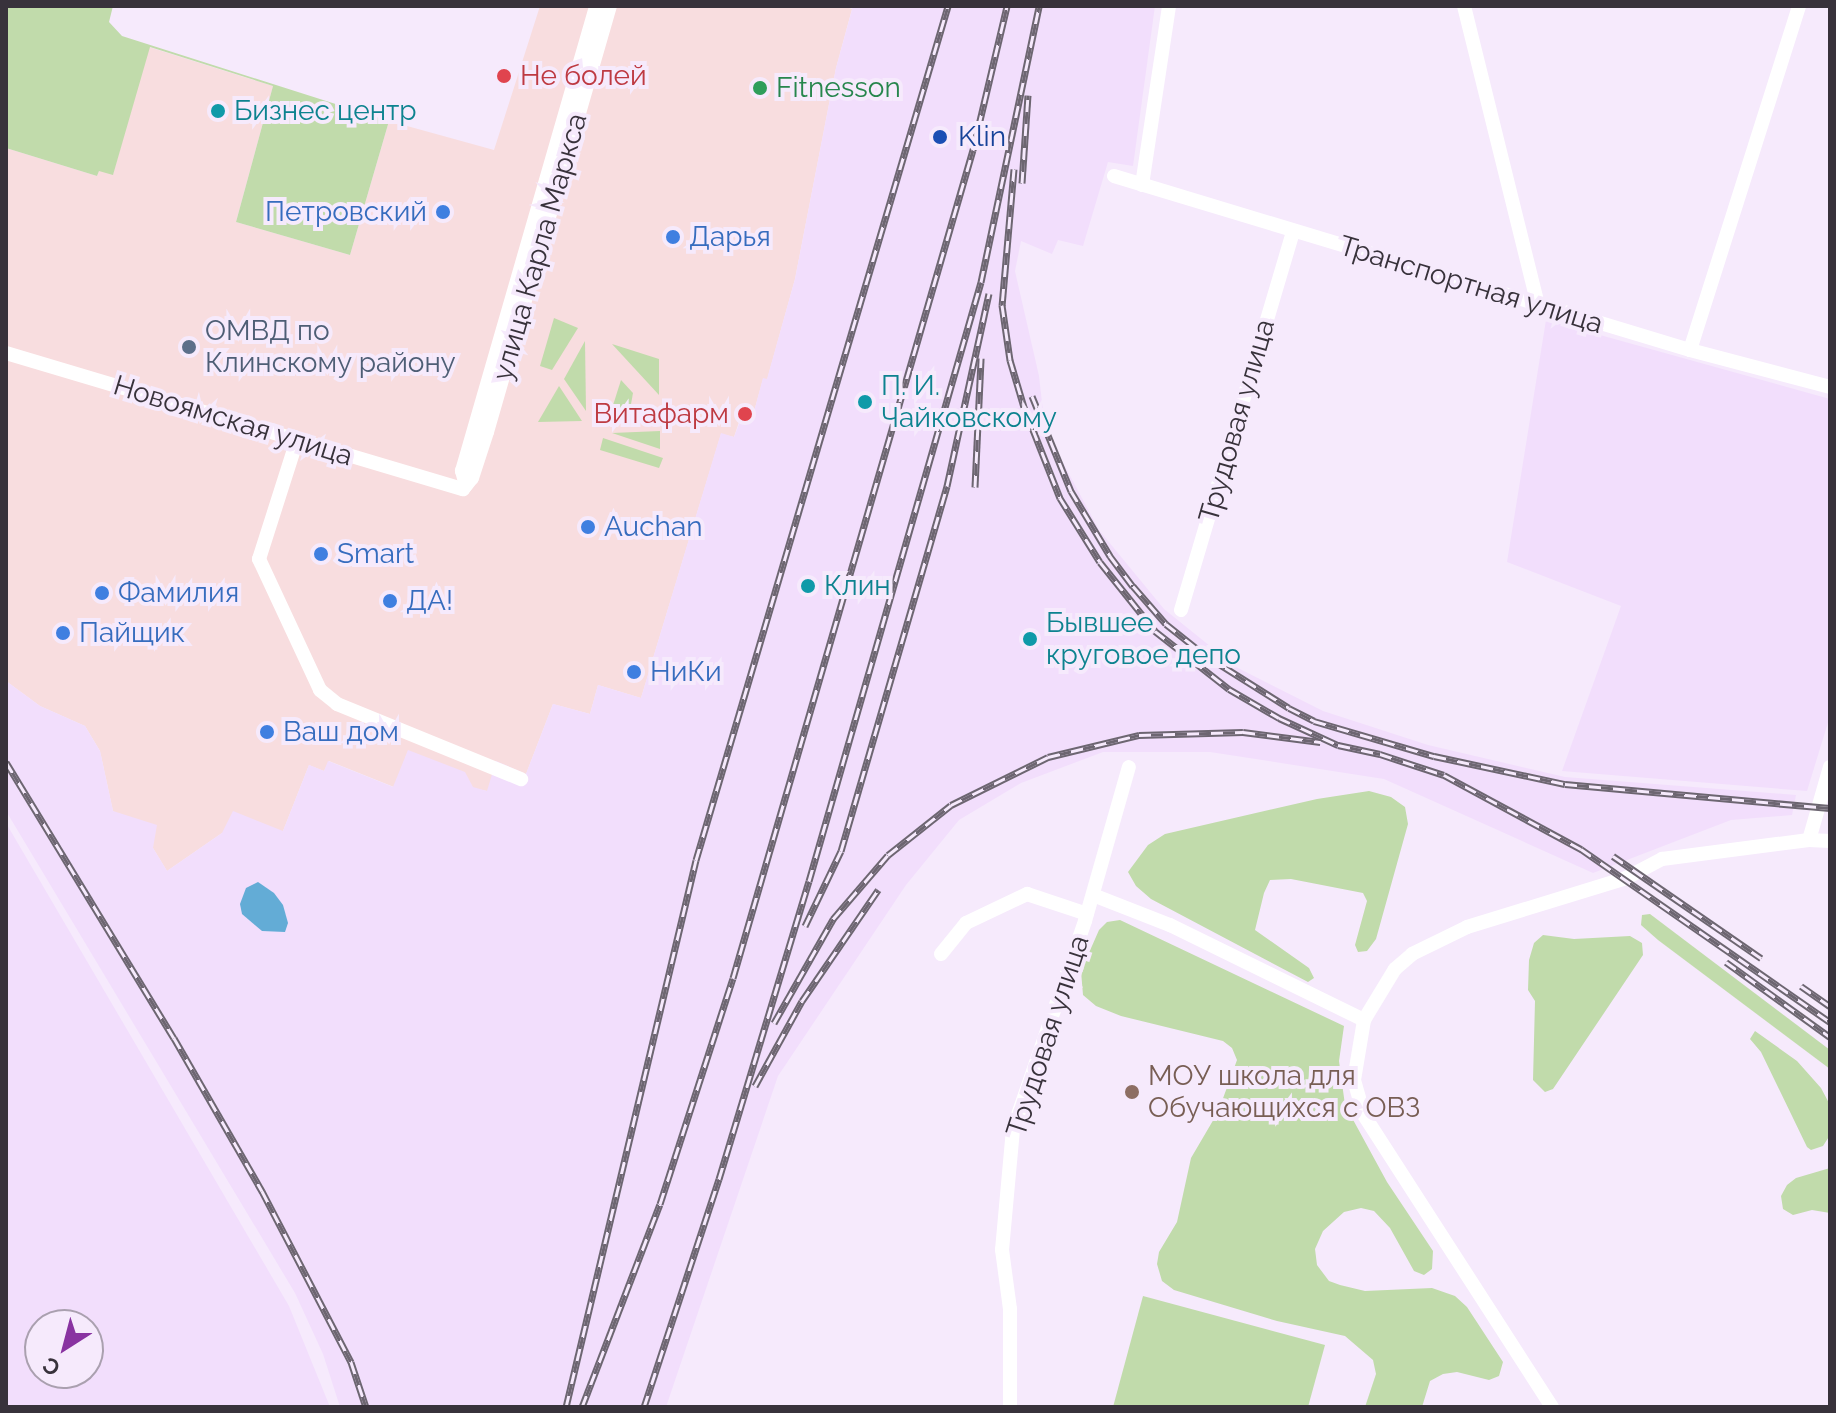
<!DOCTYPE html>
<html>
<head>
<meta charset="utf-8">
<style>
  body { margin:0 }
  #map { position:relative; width:1836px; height:1413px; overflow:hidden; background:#f6eafc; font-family:Raleway,sans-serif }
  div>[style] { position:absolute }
  .commercial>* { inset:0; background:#f8dddf }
  .built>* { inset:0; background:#f2defc }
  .green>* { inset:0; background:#c1dbab }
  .water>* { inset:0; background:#63acd6 }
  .minor>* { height:14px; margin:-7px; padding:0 7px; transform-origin:7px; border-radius:7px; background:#fff }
  .rail>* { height:7px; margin-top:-3.5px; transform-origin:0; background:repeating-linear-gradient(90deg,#f6eafc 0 12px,#6d6671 0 24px); box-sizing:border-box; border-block:2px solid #6d6671 }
  .dots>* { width:22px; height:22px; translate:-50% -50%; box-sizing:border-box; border:4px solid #f6eafc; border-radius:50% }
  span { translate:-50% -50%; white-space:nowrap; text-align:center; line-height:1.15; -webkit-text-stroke:8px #f6eafc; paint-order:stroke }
  .health-label { font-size:28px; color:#be3a42 }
  .left { translate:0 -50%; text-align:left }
  .right { translate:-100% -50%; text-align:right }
  .leisure-label { font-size:28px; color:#27864d }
  .culture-label { font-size:28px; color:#0d838f }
  .transit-label { font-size:28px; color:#164399 }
  .shop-label { font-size:28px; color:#366cbe }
  .street-label { font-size:28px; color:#38323b }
  .service-label { font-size:28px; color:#4e5e75 }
  .education-label { font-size:28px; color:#785e54 }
  .frame { position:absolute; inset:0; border:8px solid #38323b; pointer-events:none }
  .north { position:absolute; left:24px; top:1309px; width:80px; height:80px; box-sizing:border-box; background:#f6eafc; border:2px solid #aaa0af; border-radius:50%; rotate:216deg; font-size:22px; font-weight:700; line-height:32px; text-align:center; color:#38323b }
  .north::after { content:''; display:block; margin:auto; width:28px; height:36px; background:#8933a1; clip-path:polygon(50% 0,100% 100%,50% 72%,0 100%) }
</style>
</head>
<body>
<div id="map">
  <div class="commercial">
    <div style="clip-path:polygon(540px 6px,843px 6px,852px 9px,836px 68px,795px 279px,767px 380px,763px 379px,752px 419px,739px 422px,734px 437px,721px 434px,641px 698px,598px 685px,590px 714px,553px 704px,526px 774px,487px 791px,473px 788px,408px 751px,394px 787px,329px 761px,324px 771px,309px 765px,283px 831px,222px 833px,167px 871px,153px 848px,113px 811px,100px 751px,85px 726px,40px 706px,6px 681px,6px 148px,97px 176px,99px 170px,113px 174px,149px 47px,273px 86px,236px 222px,350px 255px,389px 121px,494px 150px)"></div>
  </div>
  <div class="built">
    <div style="clip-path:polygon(853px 6px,1155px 6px,1133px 166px,1108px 162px,1083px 246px,1058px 240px,1052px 254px,1021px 241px,1015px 271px,1039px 376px,1045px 429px,1099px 530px,1164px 609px,1236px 667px,1323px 711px,1428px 745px,1565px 777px,1796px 795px,1792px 815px,1731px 820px,1593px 873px,1384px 779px,1210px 752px,1103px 752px,1021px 783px,959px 820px,906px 885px,778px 1076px,666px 1407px,340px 1407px,323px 1354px,295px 1293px,6px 811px,6px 681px,40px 706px,85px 726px,100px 751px,113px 811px,157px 825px,153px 848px,167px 871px,222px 833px,233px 811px,283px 831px,309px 765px,324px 771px,328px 761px,393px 787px,408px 750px,465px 772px,473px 787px,487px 791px,496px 761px,526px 774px,553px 704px,590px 714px,598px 685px,641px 698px,721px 433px,734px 437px,742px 416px,752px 419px,763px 378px,767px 379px,795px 279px,836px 68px)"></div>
    <div style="clip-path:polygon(1546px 320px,1830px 399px,1830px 716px,1807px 791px,1562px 771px,1621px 606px,1507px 562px)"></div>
    <div style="clip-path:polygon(evenodd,6px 823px,289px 1306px,330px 1407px,6px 1407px,6px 823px,40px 1325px,88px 1325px,88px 1373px,40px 1373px,40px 1325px)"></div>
  </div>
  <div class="green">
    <div style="clip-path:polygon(6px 6px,113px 6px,109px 22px,122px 36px,389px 121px,350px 255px,236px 222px,273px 86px,150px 47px,113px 175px,99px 171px,97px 176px,6px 148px)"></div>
    <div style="clip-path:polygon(554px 318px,578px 328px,552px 370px,540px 366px)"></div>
    <div style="clip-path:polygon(585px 341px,586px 411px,564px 379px)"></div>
    <div style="clip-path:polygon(612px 344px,659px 359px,659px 395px)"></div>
    <div style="clip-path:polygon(621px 380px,633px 393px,628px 421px,608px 421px)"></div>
    <div style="clip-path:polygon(559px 386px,582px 421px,538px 422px)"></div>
    <div style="clip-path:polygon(660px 431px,660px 449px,612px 433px)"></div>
    <div style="clip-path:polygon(603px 438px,663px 458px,659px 468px,600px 450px)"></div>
    <div style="clip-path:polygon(1369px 791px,1391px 797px,1405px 807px,1408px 824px,1376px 939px,1367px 951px,1358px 952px,1355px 945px,1367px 901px,1363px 893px,1291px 879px,1270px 880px,1264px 893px,1255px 930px,1309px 968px,1314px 978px,1308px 982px,1151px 899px,1136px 886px,1128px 872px,1148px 845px,1165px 834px,1317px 799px)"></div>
    <div style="clip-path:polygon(1650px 914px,1830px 1050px,1830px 1069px,1658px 940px,1641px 925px,1642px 915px)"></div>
    <div style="clip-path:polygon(1120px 920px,1344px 1026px,1339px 1061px,1345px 1105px,1387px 1182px,1433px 1251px,1432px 1269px,1424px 1275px,1414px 1271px,1390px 1228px,1374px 1211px,1361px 1208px,1344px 1212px,1323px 1231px,1315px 1249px,1317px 1265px,1329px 1281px,1340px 1285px,1365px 1291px,1432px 1288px,1455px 1296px,1467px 1307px,1503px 1362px,1499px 1376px,1489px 1380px,1457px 1372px,1443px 1374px,1430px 1381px,1422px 1407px,1365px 1407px,1376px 1374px,1373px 1360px,1345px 1336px,1277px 1321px,1174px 1290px,1162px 1281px,1157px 1264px,1159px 1252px,1177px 1222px,1191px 1158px,1218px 1112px,1237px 1060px,1232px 1048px,1223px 1041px,1121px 1016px,1096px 1006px,1083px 995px,1081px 971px,1099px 930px,1107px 922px)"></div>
    <div style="clip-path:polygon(1543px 935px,1574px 939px,1630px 936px,1642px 943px,1643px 955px,1553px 1089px,1545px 1092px,1533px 1080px,1535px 1001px,1528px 990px,1529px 960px,1534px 943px)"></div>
    <div style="clip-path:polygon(1755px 1031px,1797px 1061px,1821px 1088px,1830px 1105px,1830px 1135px,1823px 1146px,1811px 1150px,1807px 1147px,1761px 1052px,1750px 1039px)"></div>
    <div style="clip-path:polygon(1830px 1168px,1830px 1213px,1812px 1210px,1793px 1215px,1783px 1209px,1781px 1196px,1787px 1185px,1796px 1178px)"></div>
    <div style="clip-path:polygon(1143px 1296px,1325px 1345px,1308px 1407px,1113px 1407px)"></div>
  </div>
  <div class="water">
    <div style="clip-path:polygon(258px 882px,274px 893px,283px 905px,288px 923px,285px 932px,262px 931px,242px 914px,240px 904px,246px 888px)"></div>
  </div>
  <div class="minor">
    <div style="left:1464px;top:6px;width:308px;rotate:76.1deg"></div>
    <div style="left:1114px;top:176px;width:602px;rotate:16.81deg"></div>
    <div style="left:1690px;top:350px;width:145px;rotate:14.8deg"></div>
    <div style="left:1142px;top:185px;width:181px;rotate:-81.4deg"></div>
    <div style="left:1690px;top:350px;width:361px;rotate:-72.4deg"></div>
    <div style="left:6px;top:353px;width:477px;rotate:16.6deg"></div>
    <div style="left:463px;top:489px;width:14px;rotate:-51deg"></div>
    <div style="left:472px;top:478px;width:48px;rotate:-71.9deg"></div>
    <div style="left:487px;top:432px;width:443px;rotate:-73.9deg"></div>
    <div style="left:297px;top:440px;width:125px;rotate:107.7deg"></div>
    <div style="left:259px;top:559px;width:145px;rotate:65deg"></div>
    <div style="left:320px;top:690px;width:22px;rotate:39deg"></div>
    <div style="left:337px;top:704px;width:199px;rotate:22.2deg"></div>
    <div style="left:466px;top:485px;width:15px;rotate:-106deg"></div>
    <div style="left:462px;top:471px;width:484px;rotate:-73.9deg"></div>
    <div style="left:1181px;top:610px;width:394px;rotate:-73.5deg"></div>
    <div style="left:1809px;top:840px;width:76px;rotate:-74deg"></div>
    <div style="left:1093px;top:895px;width:83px;rotate:21.3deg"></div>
    <div style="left:1170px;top:925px;width:216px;rotate:26.1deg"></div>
    <div style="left:941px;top:954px;width:40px;rotate:-51deg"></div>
    <div style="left:966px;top:923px;width:68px;rotate:-25.4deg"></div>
    <div style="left:1027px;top:894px;width:63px;rotate:18.4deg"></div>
    <div style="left:1010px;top:1407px;width:98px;rotate:-90deg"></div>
    <div style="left:1010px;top:1309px;width:60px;rotate:-97.7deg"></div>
    <div style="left:1002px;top:1250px;width:121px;rotate:-84.8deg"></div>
    <div style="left:1013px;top:1129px;width:220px;rotate:-70.9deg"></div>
    <div style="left:1085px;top:921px;width:160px;rotate:-74.1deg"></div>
    <div style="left:1552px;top:1407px;width:347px;rotate:-122.8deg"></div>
    <div style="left:1364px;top:1115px;width:36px;rotate:-106deg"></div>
    <div style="left:1354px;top:1080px;width:61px;rotate:-80.5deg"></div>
    <div style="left:1364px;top:1020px;width:60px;rotate:-58.7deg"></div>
    <div style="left:1395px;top:969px;width:23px;rotate:-41deg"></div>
    <div style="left:1412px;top:954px;width:61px;rotate:-26.1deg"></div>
    <div style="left:1467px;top:927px;width:166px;rotate:-17.1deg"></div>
    <div style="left:1626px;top:878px;width:41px;rotate:-27.8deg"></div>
    <div style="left:1662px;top:859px;width:148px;rotate:-7.4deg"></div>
    <div style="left:1809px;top:840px;width:21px;rotate:3deg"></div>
  </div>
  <div class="rail">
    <div style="left:1014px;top:169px;width:137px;rotate:95deg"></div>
    <div style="left:1002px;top:305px;width:56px;rotate:81.7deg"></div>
    <div style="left:1010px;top:360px;width:49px;rotate:73.4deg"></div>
    <div style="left:1024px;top:407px;width:98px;rotate:68.4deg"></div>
    <div style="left:1060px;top:498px;width:75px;rotate:58deg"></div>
    <div style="left:1100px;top:562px;width:88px;rotate:51.4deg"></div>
    <div style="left:1155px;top:631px;width:94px;rotate:38.1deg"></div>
    <div style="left:1229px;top:689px;width:58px;rotate:30.1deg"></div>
    <div style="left:1279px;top:718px;width:65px;rotate:24.6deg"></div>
    <div style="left:1338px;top:745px;width:43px;rotate:12.1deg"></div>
    <div style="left:1380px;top:754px;width:67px;rotate:18.2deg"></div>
    <div style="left:1444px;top:775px;width:156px;rotate:28.4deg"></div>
    <div style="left:1581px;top:849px;width:303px;rotate:34.8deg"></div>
    <div style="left:1022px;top:183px;width:88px;rotate:-86.1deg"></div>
    <div style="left:1032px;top:396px;width:103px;rotate:67.7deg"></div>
    <div style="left:1071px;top:491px;width:76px;rotate:59deg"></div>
    <div style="left:1110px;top:556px;width:38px;rotate:53deg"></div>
    <div style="left:1133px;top:586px;width:50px;rotate:49deg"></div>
    <div style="left:1166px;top:624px;width:50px;rotate:38.5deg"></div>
    <div style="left:1205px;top:655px;width:99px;rotate:32.2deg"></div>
    <div style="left:1289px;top:708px;width:28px;rotate:27deg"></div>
    <div style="left:1314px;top:721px;width:125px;rotate:16.3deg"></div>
    <div style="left:1434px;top:756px;width:134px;rotate:12.1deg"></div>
    <div style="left:1565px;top:784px;width:266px;rotate:5.2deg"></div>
    <div style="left:975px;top:487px;width:129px;rotate:-87.3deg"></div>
    <div style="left:6px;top:762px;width:323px;rotate:58.7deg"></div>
    <div style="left:174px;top:1038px;width:177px;rotate:60.1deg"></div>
    <div style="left:262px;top:1191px;width:193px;rotate:62.5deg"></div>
    <div style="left:351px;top:1362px;width:47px;rotate:71.6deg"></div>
    <div style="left:1613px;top:856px;width:180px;rotate:34.6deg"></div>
    <div style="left:805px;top:926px;width:83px;rotate:-64.4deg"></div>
    <div style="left:841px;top:851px;width:380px;rotate:-73.8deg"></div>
    <div style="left:947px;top:486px;width:197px;rotate:-77.7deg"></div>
    <div style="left:1726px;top:962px;width:128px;rotate:35.8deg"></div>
    <div style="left:1801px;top:986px;width:35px;rotate:35deg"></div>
    <div style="left:774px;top:1023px;width:120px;rotate:-60.4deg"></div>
    <div style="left:833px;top:919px;width:84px;rotate:-49.3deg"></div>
    <div style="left:888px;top:855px;width:80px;rotate:-38.4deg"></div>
    <div style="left:951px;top:805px;width:108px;rotate:-26.3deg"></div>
    <div style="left:1048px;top:757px;width:94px;rotate:-13.6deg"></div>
    <div style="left:1139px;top:735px;width:104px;rotate:-1.7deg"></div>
    <div style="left:1243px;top:732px;width:78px;rotate:7.4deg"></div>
    <div style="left:755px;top:1086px;width:97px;rotate:-61.1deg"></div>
    <div style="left:802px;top:1001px;width:135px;rotate:-55.6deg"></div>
    <div style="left:566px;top:1407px;width:562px;rotate:-76.63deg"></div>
    <div style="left:696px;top:860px;width:890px;rotate:-73.56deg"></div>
    <div style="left:582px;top:1407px;width:217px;rotate:-69deg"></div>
    <div style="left:660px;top:1204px;width:237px;rotate:-72.1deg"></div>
    <div style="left:733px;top:978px;width:862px;rotate:-73.84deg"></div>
    <div style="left:973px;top:150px;width:148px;rotate:-76.7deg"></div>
    <div style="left:644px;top:1407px;width:240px;rotate:-71.8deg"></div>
    <div style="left:719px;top:1179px;width:311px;rotate:-73.2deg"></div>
    <div style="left:809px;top:881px;width:623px;rotate:-73.98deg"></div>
    <div style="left:981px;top:282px;width:282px;rotate:-78.1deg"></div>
  </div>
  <div class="dots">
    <div style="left:504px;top:76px;background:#e0444e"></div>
    <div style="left:760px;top:88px;background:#2e9e5b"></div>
    <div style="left:218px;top:111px;background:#0f9aa8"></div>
    <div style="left:940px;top:137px;background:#1a4fb4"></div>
    <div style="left:443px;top:212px;background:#3f7fe0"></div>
    <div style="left:673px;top:237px;background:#3f7fe0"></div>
    <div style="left:189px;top:347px;background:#5c6f8a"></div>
    <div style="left:865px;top:402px;background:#0f9aa8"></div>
    <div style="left:745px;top:414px;background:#e0444e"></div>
    <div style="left:588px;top:527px;background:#3f7fe0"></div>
    <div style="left:321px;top:554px;background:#3f7fe0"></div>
    <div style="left:808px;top:586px;background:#0f9aa8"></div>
    <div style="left:102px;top:593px;background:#3f7fe0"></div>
    <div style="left:390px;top:601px;background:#3f7fe0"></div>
    <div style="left:63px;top:633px;background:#3f7fe0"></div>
    <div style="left:1030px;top:639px;background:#0f9aa8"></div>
    <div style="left:634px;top:672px;background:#3f7fe0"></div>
    <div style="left:267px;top:732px;background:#3f7fe0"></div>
    <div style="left:1132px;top:1092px;background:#8d6e63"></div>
  </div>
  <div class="health-label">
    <span class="left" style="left:520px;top:76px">Не болей</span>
    <span class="right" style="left:729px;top:414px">Витафарм</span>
  </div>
  <div class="leisure-label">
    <span class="left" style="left:776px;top:88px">Fitnesson</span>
  </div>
  <div class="culture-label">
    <span class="left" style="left:234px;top:111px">Бизнес центр</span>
    <span class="left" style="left:881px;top:402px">П. И.<br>Чайковскому</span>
    <span class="left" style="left:824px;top:586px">Клин</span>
    <span class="left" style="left:1046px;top:639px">Бывшее<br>круговое депо</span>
  </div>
  <div class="transit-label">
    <span class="left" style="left:958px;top:137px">Klin</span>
  </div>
  <div class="shop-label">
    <span class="right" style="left:427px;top:212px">Петровский</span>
    <span class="left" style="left:689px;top:237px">Дарья</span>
    <span class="left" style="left:604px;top:527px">Auchan</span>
    <span class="left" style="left:337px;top:554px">Smart</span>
    <span class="left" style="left:118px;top:593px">Фамилия</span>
    <span class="left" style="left:406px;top:601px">ДА!</span>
    <span class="left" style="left:79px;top:633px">Пайщик</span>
    <span class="left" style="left:650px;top:672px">НиКи</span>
    <span class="left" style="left:283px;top:732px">Ваш дом</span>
  </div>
  <div class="street-label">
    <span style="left:540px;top:247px;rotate:-74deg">улица Карла Маркса</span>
    <span style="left:1471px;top:285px;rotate:17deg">Транспортная улица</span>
    <span style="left:233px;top:421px;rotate:17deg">Новоямская улица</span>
    <span style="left:1237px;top:421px;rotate:-74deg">Трудовая улица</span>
    <span style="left:1048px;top:1036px;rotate:-72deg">Трудовая улица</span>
  </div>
  <div class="service-label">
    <span class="left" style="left:205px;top:347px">ОМВД по<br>Клинскому району</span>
  </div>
  <div class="education-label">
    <span class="left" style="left:1148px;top:1092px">МОУ школа для<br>Обучающихся с ОВЗ</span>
  </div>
  <div class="frame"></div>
  <div class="north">С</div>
</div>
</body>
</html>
